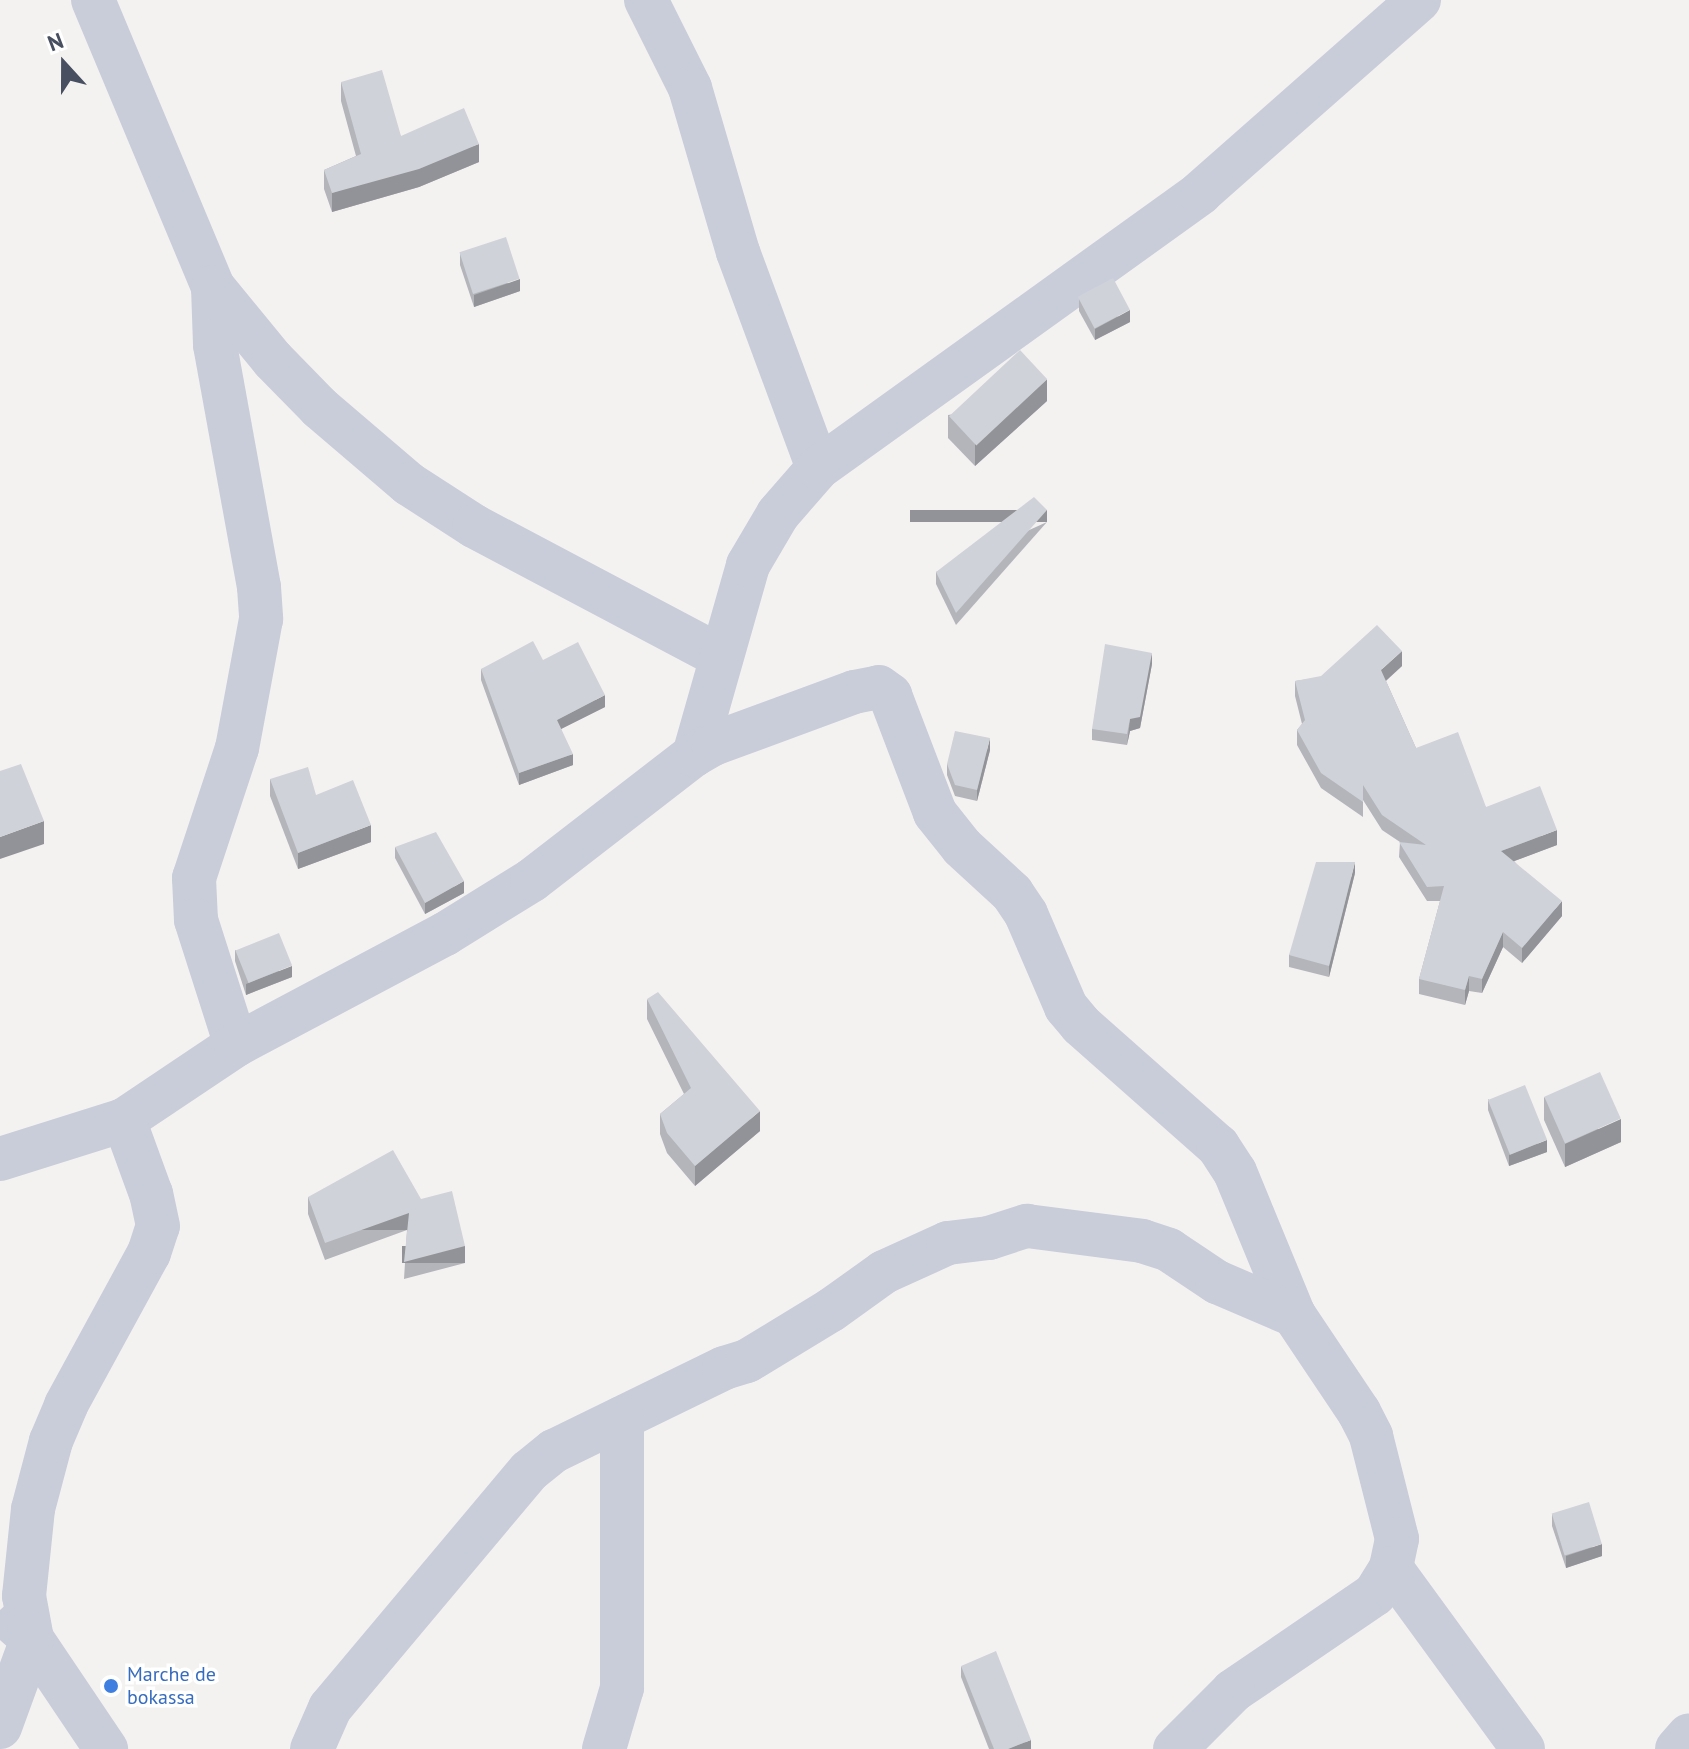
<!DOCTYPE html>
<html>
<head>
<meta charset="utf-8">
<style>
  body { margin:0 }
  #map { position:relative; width:1689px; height:1749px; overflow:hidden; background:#f4f2f1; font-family:"PT Sans",sans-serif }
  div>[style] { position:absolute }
  .minor>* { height:44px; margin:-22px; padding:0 22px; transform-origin:22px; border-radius:22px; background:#c8cdd9 }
  .wall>* { inset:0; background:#b3b5bb }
  .shaded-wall>* { inset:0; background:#929398; transform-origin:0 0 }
  .building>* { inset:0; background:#d0d2d9; transform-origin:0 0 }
  .dots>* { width:22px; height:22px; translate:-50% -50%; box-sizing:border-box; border:4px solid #fff; border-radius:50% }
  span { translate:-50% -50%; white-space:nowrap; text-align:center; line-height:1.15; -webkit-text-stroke:7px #fff; paint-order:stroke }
  .shop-label { font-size:20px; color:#366cbe }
  .left { translate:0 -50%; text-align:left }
  .north { position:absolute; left:24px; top:24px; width:80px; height:80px; -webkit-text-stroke:6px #fff; paint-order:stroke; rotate:339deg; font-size:22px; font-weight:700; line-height:32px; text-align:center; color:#484f60 }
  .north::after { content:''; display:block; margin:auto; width:28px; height:36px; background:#484f60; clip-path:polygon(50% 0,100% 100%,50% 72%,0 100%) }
</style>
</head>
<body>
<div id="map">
  <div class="minor">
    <div style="left:93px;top:0;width:311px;rotate:67.3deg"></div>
    <div style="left:213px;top:287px;width:58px;rotate:88deg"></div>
    <div style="left:215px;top:345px;width:246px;rotate:79.7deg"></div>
    <div style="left:259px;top:587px;width:32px;rotate:86deg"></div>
    <div style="left:261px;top:619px;width:131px;rotate:100.5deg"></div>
    <div style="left:237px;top:748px;width:137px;rotate:108.3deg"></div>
    <div style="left:194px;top:878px;width:42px;rotate:87.3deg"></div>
    <div style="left:196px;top:920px;width:131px;rotate:72.3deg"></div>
    <div style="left:646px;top:0;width:98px;rotate:63.4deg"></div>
    <div style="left:690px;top:88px;width:171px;rotate:73.7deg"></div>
    <div style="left:738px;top:252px;width:230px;rotate:69.7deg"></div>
    <div style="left:213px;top:287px;width:94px;rotate:50.6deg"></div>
    <div style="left:273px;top:360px;width:67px;rotate:45.6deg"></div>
    <div style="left:320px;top:408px;width:117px;rotate:40.5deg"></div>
    <div style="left:409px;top:484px;width:77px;rotate:32.9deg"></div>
    <div style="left:474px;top:526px;width:280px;rotate:27.9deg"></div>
    <div style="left:694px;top:755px;width:198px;rotate:-74.1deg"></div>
    <div style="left:748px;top:565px;width:59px;rotate:-59.5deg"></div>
    <div style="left:778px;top:514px;width:61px;rotate:-49deg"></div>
    <div style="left:818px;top:468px;width:471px;rotate:-35.7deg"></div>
    <div style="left:1200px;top:193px;width:292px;rotate:-41.4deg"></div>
    <div style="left:0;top:1159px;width:130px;rotate:-17.5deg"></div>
    <div style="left:124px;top:1120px;width:135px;rotate:-33.8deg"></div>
    <div style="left:236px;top:1045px;width:237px;rotate:-28deg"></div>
    <div style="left:445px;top:934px;width:102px;rotate:-31.8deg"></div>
    <div style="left:532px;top:880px;width:205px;rotate:-37.7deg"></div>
    <div style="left:694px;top:755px;width:22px;rotate:-30deg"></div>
    <div style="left:713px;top:744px;width:150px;rotate:-20.2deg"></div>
    <div style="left:854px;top:692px;width:25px;rotate:-11deg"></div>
    <div style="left:879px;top:687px;width:14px;rotate:36deg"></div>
    <div style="left:890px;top:695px;width:126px;rotate:69.1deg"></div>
    <div style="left:935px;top:813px;width:43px;rotate:51.5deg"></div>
    <div style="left:962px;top:847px;width:68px;rotate:42.6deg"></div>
    <div style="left:1012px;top:893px;width:25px;rotate:56deg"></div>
    <div style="left:1026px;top:914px;width:101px;rotate:66.7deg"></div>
    <div style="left:1066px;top:1007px;width:23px;rotate:50deg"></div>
    <div style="left:1081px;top:1025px;width:183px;rotate:41.5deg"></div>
    <div style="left:1218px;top:1146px;width:31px;rotate:57deg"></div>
    <div style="left:1235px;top:1172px;width:155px;rotate:67.6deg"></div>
    <div style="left:1294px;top:1315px;width:117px;rotate:56.2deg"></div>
    <div style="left:1359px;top:1412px;width:27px;rotate:63deg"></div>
    <div style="left:1371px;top:1436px;width:106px;rotate:75.8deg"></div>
    <div style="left:1397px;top:1539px;width:30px;rotate:102deg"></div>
    <div style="left:1391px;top:1568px;width:31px;rotate:122deg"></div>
    <div style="left:1375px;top:1594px;width:172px;rotate:145.7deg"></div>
    <div style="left:1233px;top:1691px;width:82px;rotate:135deg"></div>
    <div style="left:1391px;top:1568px;width:224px;rotate:53.9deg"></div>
    <div style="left:16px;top:1625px;width:21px;rotate:41deg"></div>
    <div style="left:32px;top:1639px;width:133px;rotate:56.1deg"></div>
    <div style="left:0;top:1727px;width:94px;rotate:-70deg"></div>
    <div style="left:32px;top:1639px;width:44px;rotate:-100.5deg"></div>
    <div style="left:24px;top:1596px;width:87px;rotate:-84.1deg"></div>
    <div style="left:33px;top:1509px;width:70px;rotate:-75.2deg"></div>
    <div style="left:51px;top:1441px;width:39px;rotate:-67deg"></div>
    <div style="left:66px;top:1405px;width:173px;rotate:-61.4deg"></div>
    <div style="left:149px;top:1253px;width:28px;rotate:-72deg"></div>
    <div style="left:158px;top:1226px;width:33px;rotate:-102deg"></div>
    <div style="left:151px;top:1194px;width:79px;rotate:-110deg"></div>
    <div style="left:312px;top:1749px;width:45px;rotate:-66.3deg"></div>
    <div style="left:330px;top:1708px;width:309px;rotate:-50deg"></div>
    <div style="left:529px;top:1471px;width:32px;rotate:-39deg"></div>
    <div style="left:554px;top:1451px;width:189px;rotate:-26deg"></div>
    <div style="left:724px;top:1368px;width:24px;rotate:-17deg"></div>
    <div style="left:747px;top:1361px;width:98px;rotate:-31.3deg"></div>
    <div style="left:831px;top:1310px;width:65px;rotate:-35.6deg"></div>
    <div style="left:884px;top:1272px;width:70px;rotate:-24.4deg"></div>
    <div style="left:948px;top:1243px;width:41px;rotate:-7deg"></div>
    <div style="left:989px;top:1238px;width:40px;rotate:-18deg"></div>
    <div style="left:1027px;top:1226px;width:116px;rotate:7.4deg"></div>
    <div style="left:1142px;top:1241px;width:28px;rotate:18deg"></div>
    <div style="left:1169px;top:1250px;width:58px;rotate:33.7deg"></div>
    <div style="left:1217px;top:1282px;width:84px;rotate:23.2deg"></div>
    <div style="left:604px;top:1749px;width:64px;rotate:-73.6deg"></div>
    <div style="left:622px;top:1688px;width:270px;rotate:-90deg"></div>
    <div style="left:1677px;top:1749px;width:18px;rotate:-49deg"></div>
  </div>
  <div class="wall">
    <div style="clip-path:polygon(341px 82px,401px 136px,479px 162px,419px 187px,332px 212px,324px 189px,324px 170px,356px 156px,341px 101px)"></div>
    <div style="clip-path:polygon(460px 253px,520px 291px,474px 307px,460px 265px)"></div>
    <div style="clip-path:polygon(1079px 299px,1130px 322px,1095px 340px,1079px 311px)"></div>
    <div style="clip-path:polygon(1047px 401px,975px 466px,948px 438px,948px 415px)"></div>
    <div style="clip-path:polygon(1047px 522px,956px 625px,936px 584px,936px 572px)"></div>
    <div style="clip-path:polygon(543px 660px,605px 707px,561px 729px,573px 765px,519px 785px,481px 680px,481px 669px)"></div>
    <div style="clip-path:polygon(1152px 664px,1140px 728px,1130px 731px,1127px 745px,1092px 740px,1092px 729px)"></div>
    <div style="clip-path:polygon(1402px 666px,1386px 681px,1416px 748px,1486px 807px,1557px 845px,1514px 861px,1562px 916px,1522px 963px,1503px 947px,1482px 993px,1469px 991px,1465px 1005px,1419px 994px,1419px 979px,1440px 901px,1427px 901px,1399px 857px,1400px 842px,1382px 830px,1363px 800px,1363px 817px,1321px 788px,1297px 745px,1297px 730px,1302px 724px,1295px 696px,1295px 681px)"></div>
    <div style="clip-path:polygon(990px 750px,977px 801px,955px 796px,947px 775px,947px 764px)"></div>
    <div style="clip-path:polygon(270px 779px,371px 842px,298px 869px,270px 796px)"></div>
    <div style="clip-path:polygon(395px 847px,464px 893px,425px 914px,395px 858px)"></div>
    <div style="clip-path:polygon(1355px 873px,1329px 977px,1289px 967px,1289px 955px)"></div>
    <div style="clip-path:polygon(235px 950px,292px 977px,246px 995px,235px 961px)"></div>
    <div style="clip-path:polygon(647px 999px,760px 1131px,695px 1186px,667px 1153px,660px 1134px,660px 1114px,684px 1094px,647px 1019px)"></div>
    <div style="clip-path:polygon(1544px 1097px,1621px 1142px,1565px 1167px,1544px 1120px)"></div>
    <div style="clip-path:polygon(1488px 1099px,1547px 1152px,1509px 1166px,1488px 1110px)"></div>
    <div style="clip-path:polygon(308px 1197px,421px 1199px,465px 1263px,404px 1279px,407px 1230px,325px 1260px,308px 1214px)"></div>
    <div style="clip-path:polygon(1552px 1514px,1602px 1556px,1566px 1568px,1552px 1526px)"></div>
    <div style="clip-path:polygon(961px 1666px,1031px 1749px,989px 1749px,961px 1677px)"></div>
  </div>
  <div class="shaded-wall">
    <div style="clip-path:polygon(479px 144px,479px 162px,419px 187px,332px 212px,332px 193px)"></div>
    <div style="clip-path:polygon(520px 279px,520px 291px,474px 307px,474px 295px)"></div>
    <div style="clip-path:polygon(1130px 310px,1130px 322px,1095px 340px,1095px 329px)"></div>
    <div style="clip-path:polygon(1047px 379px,1047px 401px,975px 466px,975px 444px)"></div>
    <div style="left:1047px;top:510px;width:12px;height:137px;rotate:90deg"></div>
    <div style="clip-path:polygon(1402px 651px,1402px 666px,1381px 685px,1381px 670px)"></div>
    <div style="clip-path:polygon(1152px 653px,1152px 664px,1140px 728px,1130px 731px,1127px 745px,1130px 719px)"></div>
    <div style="clip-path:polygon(605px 695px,605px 707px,557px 731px,557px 720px)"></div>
    <div style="clip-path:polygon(990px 738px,990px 750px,977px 801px,977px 790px)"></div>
    <div style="clip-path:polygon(573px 754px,573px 765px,519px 785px,519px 773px)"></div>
    <div style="clip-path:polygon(44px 821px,44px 844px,0 859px,0 837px)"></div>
    <div style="clip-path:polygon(371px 825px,371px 842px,298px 869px,298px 853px)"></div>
    <div style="clip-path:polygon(1557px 830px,1557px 845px,1501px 866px,1501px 851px)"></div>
    <div style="clip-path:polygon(1355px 862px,1355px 873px,1329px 977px,1329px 966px)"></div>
    <div style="clip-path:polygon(464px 881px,464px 893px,425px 914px,425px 903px)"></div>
    <div style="clip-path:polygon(1562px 901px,1562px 916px,1522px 963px,1522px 948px)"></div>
    <div style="clip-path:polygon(1503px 932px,1503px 947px,1482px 993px,1482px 979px)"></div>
    <div style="clip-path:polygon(292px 966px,292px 977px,246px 995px,246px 984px)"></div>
    <div style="clip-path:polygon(1469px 976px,1469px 991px,1465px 1005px,1465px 990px)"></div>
    <div style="clip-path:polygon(760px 1111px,760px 1131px,695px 1186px,695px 1166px)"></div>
    <div style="clip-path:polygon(1621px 1119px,1621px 1142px,1565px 1167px,1565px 1144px)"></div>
    <div style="clip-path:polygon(1547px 1140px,1547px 1152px,1509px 1166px,1509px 1155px)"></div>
    <div style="left:409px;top:1213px;width:17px;height:89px;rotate:90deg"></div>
    <div style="left:465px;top:1246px;width:17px;height:63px;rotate:90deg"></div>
    <div style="clip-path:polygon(1602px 1544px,1602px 1556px,1566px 1568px,1566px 1556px)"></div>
    <div style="clip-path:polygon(1031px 1740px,1031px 1749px,1008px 1749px)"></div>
  </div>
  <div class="building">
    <div style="clip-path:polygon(382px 70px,401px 136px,464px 108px,479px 144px,419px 169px,332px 193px,324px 170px,361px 154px,341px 82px)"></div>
    <div style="left:506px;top:237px;width:44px;height:49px;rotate:72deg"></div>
    <div style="left:1113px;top:278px;width:36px;height:40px;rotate:62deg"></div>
    <div style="left:1020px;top:350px;width:40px;height:97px;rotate:47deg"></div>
    <div style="clip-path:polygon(1034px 497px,1047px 510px,956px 613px,936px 572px)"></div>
    <div style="clip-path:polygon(1377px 625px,1402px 651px,1381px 670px,1416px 748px,1458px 732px,1486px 807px,1540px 786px,1557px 830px,1501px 851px,1562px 901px,1522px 948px,1503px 932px,1482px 979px,1469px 976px,1465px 990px,1419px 979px,1444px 886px,1427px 887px,1399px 842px,1426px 845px,1382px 815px,1363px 785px,1363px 802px,1321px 773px,1297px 730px,1305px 720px,1295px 681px,1321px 676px)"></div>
    <div style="clip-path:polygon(533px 641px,543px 660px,578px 642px,605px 695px,557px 720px,573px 754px,519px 773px,481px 669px)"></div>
    <div style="clip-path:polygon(1105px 644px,1152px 653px,1140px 717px,1130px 719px,1127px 734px,1092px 729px)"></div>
    <div style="clip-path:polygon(955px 731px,990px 738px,977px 790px,955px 785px,947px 764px)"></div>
    <div style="clip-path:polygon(21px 764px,44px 821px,0 837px,0 771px)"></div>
    <div style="clip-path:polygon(308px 767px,316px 795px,353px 780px,371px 825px,298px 853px,270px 779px)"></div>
    <div style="clip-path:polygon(436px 832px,464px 881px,425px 903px,395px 847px)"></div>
    <div style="clip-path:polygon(1316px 862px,1355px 862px,1329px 966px,1289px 955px)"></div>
    <div style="left:279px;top:933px;width:35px;height:47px;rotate:68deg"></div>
    <div style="clip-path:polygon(658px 992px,760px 1111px,695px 1166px,667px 1133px,660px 1114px,691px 1088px,647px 999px)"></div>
    <div style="left:1600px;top:1072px;width:51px;height:61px;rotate:66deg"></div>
    <div style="left:1525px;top:1085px;width:59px;height:40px;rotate:68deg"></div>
    <div style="clip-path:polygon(393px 1150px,421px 1199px,452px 1191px,465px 1246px,404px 1262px,409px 1213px,325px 1243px,308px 1197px)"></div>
    <div style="left:1589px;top:1502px;width:44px;height:39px;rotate:73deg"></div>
    <div style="clip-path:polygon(996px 1651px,1031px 1740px,1008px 1749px,994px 1749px,961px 1666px)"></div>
  </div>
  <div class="dots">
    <div style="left:111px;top:1686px;background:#3f7fe0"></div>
  </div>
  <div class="shop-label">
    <span class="left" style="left:127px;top:1686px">Marche de<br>bokassa</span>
  </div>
  <div class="north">N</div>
</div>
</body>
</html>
